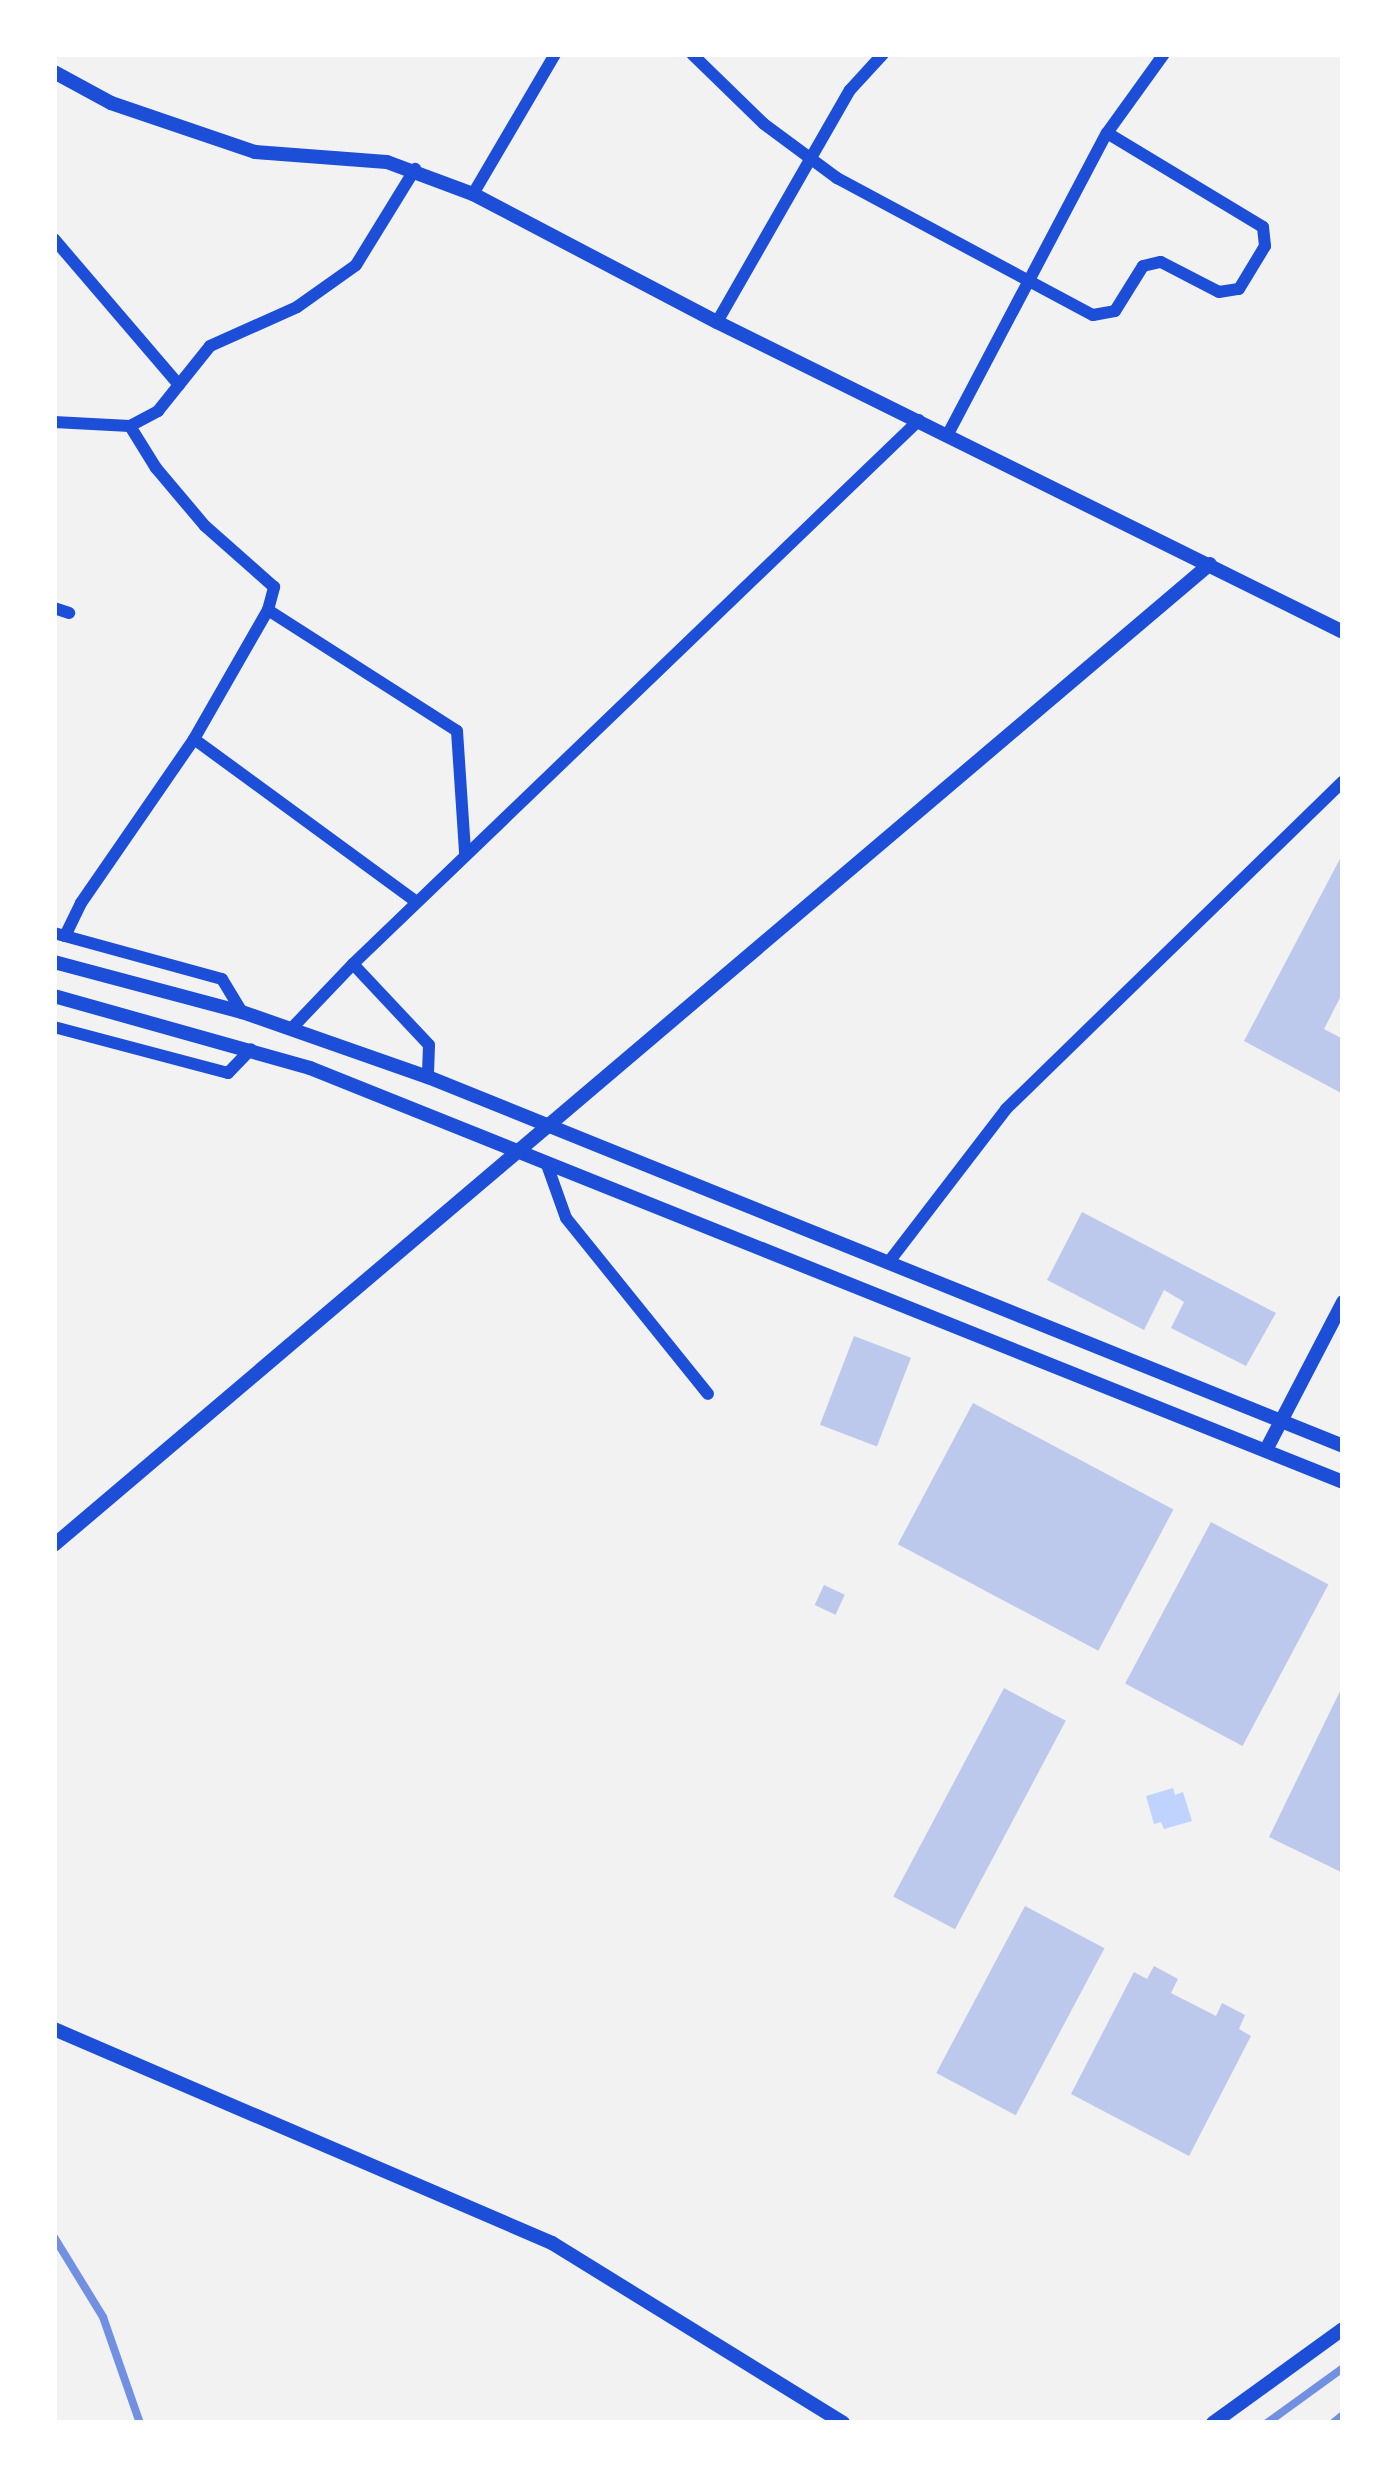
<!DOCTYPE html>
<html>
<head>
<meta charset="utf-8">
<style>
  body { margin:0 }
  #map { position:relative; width:1397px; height:2477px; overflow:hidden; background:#f2f2f2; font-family:"Golos Text",sans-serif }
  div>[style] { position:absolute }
  .water>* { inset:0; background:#bfd3fe }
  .building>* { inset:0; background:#bdc9ec; transform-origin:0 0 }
  .minor>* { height:12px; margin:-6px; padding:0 6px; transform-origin:6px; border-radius:6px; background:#1d4ed8 }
  .tertiary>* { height:14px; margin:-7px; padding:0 7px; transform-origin:7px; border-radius:7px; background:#1d4ed8 }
  .rail>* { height:8px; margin:-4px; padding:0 4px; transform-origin:4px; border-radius:4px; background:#7290e2 }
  span { translate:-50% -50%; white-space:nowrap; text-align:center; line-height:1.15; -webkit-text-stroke:10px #fff; paint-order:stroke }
  .frame { position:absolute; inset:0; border:57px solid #fff; pointer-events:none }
</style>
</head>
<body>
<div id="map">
  <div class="water">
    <div style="clip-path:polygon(1173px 1788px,1175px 1795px,1183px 1792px,1192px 1821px,1164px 1829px,1161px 1822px,1154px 1824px,1146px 1796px)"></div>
  </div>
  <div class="building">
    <div style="clip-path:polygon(1343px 853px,1343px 992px,1324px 1029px,1343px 1039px,1343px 1094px,1244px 1041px)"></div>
    <div style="clip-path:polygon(1082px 1212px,1276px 1313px,1246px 1366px,1171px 1328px,1184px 1302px,1164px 1290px,1144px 1330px,1047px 1280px)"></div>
    <div style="left:854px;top:1336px;width:61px;height:95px;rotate:21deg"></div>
    <div style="left:973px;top:1403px;width:227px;height:160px;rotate:28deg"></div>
    <div style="left:1211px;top:1522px;width:133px;height:183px;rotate:28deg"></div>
    <div style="left:824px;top:1585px;width:23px;height:22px;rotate:25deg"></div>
    <div style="clip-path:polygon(1343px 1685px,1343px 1873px,1269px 1837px)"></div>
    <div style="left:1004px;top:1688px;width:70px;height:236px;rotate:28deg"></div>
    <div style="left:1025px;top:1906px;width:90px;height:189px;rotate:28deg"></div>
    <div style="clip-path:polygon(1154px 1966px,1178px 1979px,1171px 1993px,1216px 2016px,1222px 2003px,1245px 2015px,1239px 2029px,1251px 2036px,1189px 2156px,1071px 2094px,1134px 1972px,1147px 1979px)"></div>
  </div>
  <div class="minor">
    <div style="left:692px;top:54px;width:100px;rotate:44.2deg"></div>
    <div style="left:764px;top:124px;width:91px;rotate:36.5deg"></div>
    <div style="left:837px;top:178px;width:290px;rotate:28.2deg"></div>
    <div style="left:1093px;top:315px;width:22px;rotate:-10deg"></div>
    <div style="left:1115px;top:311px;width:53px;rotate:-58.1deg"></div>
    <div style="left:1143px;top:266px;width:18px;rotate:-13deg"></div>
    <div style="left:1161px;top:262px;width:65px;rotate:27.3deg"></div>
    <div style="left:1219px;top:292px;width:20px;rotate:-9deg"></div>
    <div style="left:1239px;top:289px;width:50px;rotate:-58.8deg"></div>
    <div style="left:1265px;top:246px;width:19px;rotate:-96deg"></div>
    <div style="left:1263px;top:227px;width:182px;rotate:-148.9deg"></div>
    <div style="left:473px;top:194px;width:162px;rotate:-59.6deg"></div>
    <div style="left:54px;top:239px;width:192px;rotate:49.4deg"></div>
    <div style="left:717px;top:322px;width:267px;rotate:-60.2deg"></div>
    <div style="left:850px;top:90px;width:49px;rotate:-47.5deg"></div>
    <div style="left:54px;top:422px;width:76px;rotate:3deg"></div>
    <div style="left:130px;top:426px;width:32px;rotate:-28deg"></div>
    <div style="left:158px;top:411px;width:83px;rotate:-51.3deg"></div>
    <div style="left:210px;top:346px;width:95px;rotate:-24.1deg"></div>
    <div style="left:297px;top:307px;width:72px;rotate:-35.4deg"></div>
    <div style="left:356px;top:265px;width:113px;rotate:-58.4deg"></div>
    <div style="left:948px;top:434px;width:340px;rotate:-62.2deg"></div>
    <div style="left:1107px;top:133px;width:97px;rotate:-54.2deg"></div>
    <div style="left:54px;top:608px;width:16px;rotate:18deg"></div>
    <div style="left:268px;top:610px;width:224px;rotate:32.6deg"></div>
    <div style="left:457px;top:731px;width:122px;rotate:86.2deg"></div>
    <div style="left:194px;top:739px;width:274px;rotate:36.2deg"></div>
    <div style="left:54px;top:933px;width:174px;rotate:15.3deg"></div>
    <div style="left:222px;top:979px;width:39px;rotate:59deg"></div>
    <div style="left:65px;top:936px;width:37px;rotate:-64deg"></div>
    <div style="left:81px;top:903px;width:199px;rotate:-55.4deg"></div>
    <div style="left:194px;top:739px;width:149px;rotate:-60.2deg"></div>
    <div style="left:268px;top:610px;width:24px;rotate:-75deg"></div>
    <div style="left:274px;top:587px;width:92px;rotate:-138.5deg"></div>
    <div style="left:205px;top:526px;width:76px;rotate:-130.2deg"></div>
    <div style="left:156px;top:468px;width:49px;rotate:-121.8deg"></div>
    <div style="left:353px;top:964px;width:785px;rotate:-43.86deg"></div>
    <div style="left:54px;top:1027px;width:180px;rotate:14.8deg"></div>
    <div style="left:228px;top:1073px;width:33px;rotate:-46deg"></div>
    <div style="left:292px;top:1028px;width:88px;rotate:-46.4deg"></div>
    <div style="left:353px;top:964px;width:111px;rotate:46.8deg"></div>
    <div style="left:429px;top:1045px;width:32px;rotate:92deg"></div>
    <div style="left:546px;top:1162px;width:59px;rotate:70.3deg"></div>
    <div style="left:566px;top:1218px;width:226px;rotate:51.1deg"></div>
    <div style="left:888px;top:1263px;width:194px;rotate:-52.5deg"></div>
    <div style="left:1006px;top:1109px;width:470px;rotate:-44.2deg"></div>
  </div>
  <div class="tertiary">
    <div style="left:54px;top:72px;width:65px;rotate:28.5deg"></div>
    <div style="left:111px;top:103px;width:152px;rotate:18.8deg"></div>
    <div style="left:255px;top:152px;width:132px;rotate:4.3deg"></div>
    <div style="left:387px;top:162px;width:92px;rotate:20.4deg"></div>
    <div style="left:473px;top:194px;width:276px;rotate:27.7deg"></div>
    <div style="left:717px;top:322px;width:699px;rotate:26.34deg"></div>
    <div style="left:54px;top:962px;width:195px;rotate:14.9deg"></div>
    <div style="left:242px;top:1012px;width:197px;rotate:19.3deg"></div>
    <div style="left:428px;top:1077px;width:987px;rotate:21.96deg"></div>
    <div style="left:54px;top:996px;width:266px;rotate:15.7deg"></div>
    <div style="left:310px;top:1068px;width:1113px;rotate:21.84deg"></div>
    <div style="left:1266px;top:1450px;width:167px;rotate:-62.5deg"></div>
    <div style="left:54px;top:1545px;width:1516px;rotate:-40.32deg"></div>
    <div style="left:54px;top:2029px;width:542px;rotate:23.25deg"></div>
    <div style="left:552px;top:2243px;width:342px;rotate:31.7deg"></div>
    <div style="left:1213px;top:2423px;width:160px;rotate:-35.9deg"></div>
  </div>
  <div class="rail">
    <div style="left:54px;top:2237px;width:94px;rotate:58.5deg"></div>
    <div style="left:103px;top:2317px;width:112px;rotate:70.8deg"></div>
    <div style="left:1267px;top:2423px;width:94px;rotate:-35.9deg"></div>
    <div style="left:1333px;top:2423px;width:13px;rotate:-39deg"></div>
  </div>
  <div class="frame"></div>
</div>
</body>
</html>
